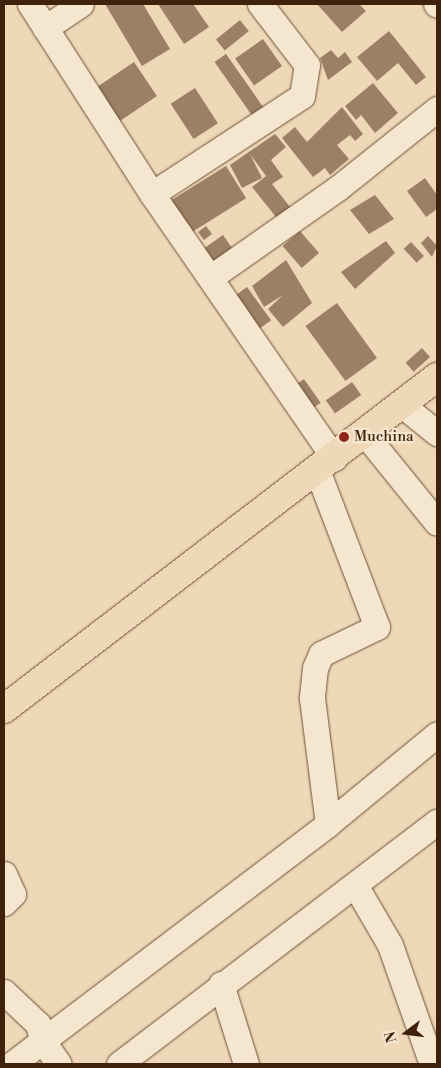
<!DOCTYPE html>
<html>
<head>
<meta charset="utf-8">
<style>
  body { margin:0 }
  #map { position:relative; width:441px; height:1068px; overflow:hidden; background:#efd8b7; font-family:"Libre Bodoni",serif }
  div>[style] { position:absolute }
  .building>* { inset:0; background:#9b8065; transform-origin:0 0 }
  .roads { filter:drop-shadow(0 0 1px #6c4f37) drop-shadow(0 0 1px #6c4f37) }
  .minor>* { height:25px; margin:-12.5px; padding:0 12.5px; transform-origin:12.5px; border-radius:12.5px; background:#f5e6d0 }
  .major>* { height:28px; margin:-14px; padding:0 14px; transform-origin:14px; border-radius:14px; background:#efd8b7 }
  .dots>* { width:14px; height:14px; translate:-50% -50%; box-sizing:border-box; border:2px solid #f5e6d0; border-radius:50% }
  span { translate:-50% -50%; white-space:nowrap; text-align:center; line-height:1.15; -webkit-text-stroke:4.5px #f5e6d0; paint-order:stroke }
  .poi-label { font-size:15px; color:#40210c }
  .left { translate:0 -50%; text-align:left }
  .frame { position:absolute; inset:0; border:5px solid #40210c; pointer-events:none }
  .north { position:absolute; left:381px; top:1008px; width:50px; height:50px; -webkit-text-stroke:4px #f5e6d0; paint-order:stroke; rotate:255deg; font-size:14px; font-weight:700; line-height:20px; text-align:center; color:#40210c }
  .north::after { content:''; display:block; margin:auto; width:18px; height:22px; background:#40210c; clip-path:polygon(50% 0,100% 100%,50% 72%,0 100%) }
</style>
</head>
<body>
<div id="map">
  <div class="building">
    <div style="clip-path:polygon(105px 4px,143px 4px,170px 49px,142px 66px)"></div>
    <div style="clip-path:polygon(158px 4px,193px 4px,209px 27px,184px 44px)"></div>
    <div style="clip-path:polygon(317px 4px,359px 4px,366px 11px,342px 32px)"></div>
    <div style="left:240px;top:20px;width:14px;height:31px;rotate:51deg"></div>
    <div style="clip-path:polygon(389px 31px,426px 77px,416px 85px,398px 63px,377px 81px,357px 57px)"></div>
    <div style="left:263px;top:39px;width:33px;height:34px;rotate:55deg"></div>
    <div style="clip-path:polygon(331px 50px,338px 58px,345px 52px,352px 62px,328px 80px,320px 58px)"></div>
    <div style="left:226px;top:54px;width:72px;height:14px;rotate:55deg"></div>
    <div style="left:134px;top:62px;width:41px;height:45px;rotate:56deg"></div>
    <div style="clip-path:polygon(373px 83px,398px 113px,375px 133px,361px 115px,356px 120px,345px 106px)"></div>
    <div style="left:195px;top:88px;width:42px;height:29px;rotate:57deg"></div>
    <div style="clip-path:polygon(342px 107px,363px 134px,355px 141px,350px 135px,337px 145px,349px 159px,330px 175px,325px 168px,313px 177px,282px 138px,295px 127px,307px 142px)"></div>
    <div style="clip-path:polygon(275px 134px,286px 147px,271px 160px,283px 177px,272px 184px,294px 212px,280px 222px,252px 187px,266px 176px,250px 154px,262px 178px,242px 188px,230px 165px)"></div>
    <div style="left:226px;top:166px;width:38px;height:66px;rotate:58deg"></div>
    <div style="clip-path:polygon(425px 178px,437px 195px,437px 209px,426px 217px,407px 191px)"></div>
    <div style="clip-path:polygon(375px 195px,394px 219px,369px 234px,350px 210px)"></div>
    <div style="left:206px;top:226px;width:10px;height:10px;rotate:53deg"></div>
    <div style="left:300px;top:231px;width:29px;height:23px;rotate:49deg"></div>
    <div style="left:223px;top:235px;width:21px;height:24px;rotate:55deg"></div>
    <div style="clip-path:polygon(428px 236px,437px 246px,432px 257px,421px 243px)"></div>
    <div style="clip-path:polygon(386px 241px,395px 253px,355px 289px,341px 272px)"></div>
    <div style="left:411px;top:242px;width:19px;height:10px;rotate:47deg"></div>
    <div style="clip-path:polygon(286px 260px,312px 303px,283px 327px,268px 309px,283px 295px,264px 307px,252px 286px)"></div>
    <div style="left:247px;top:287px;width:41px;height:21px;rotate:54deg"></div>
    <div style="left:337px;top:303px;width:68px;height:39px;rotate:54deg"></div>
    <div style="left:422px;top:348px;width:12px;height:22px;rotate:48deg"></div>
    <div style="left:304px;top:379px;width:29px;height:13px;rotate:55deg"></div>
    <div style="left:352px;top:382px;width:16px;height:32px;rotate:55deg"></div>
  </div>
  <div class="roads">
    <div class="minor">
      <div style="left:30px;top:4px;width:226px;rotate:57.3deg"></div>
      <div style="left:152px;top:194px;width:321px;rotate:55.4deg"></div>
      <div style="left:436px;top:4px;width:1px;rotate:45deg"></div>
      <div style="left:45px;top:28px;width:43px;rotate:-33.7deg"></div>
      <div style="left:152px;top:194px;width:179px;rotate:-33.2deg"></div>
      <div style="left:302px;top:96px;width:31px;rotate:-81deg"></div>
      <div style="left:307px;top:65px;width:77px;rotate:-127.6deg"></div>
      <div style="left:211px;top:277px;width:155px;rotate:-35deg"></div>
      <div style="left:338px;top:188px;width:127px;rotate:-38.6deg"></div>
      <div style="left:402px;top:405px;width:45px;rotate:38.7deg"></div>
      <div style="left:365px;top:434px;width:114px;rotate:51deg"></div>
      <div style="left:317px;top:470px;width:168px;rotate:69.1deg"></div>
      <div style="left:377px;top:627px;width:62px;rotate:154.3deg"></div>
      <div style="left:321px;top:654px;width:15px;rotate:113deg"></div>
      <div style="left:315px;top:668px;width:30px;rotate:96deg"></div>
      <div style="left:312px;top:698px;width:127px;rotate:82.8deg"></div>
      <div style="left:4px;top:874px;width:22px;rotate:66deg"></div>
      <div style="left:13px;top:894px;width:13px;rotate:135deg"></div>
      <div style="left:355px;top:885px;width:69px;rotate:59.7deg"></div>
      <div style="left:390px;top:945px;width:126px;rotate:70.6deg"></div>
      <div style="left:221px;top:984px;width:84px;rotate:72.6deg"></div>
      <div style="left:4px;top:992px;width:47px;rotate:43.3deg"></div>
      <div style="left:38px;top:1024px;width:16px;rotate:76deg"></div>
      <div style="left:42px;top:1040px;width:29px;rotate:55deg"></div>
      <div style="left:12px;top:1064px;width:397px;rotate:-37.2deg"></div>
      <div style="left:328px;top:824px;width:141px;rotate:-39.5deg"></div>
      <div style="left:119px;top:1064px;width:400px;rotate:-37.3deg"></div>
    </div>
    <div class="major">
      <div style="left:4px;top:709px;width:546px;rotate:-37.48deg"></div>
    </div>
  </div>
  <div class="dots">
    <div style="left:344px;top:437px;background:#8f2418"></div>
  </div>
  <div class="poi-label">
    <span class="left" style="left:354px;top:437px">Muchina</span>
  </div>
  <div class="frame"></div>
  <div class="north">N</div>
</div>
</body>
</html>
